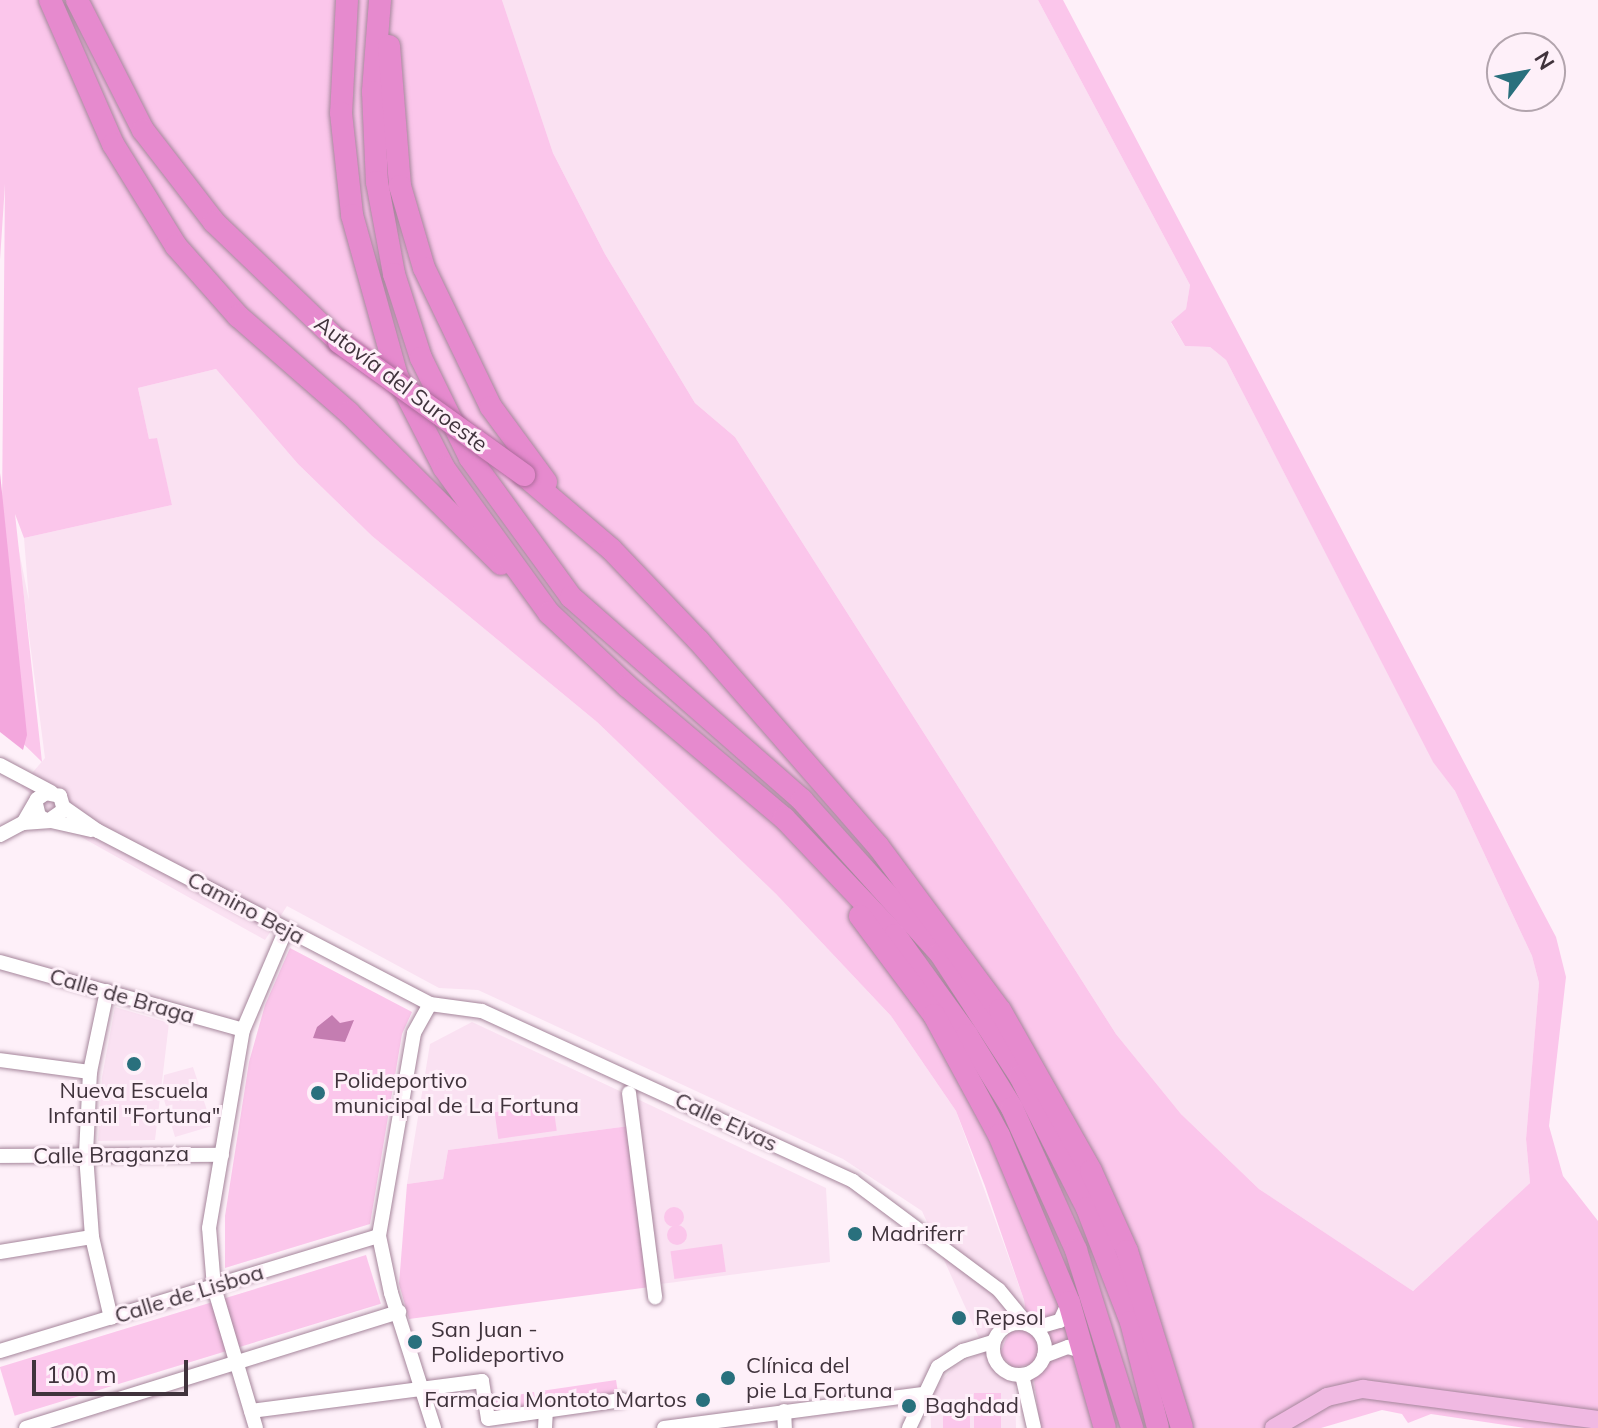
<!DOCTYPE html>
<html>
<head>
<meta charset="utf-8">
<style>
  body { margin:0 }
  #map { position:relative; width:1598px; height:1428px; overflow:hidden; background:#fef0f9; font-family:Mulish,sans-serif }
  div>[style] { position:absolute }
  .built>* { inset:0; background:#fae1f2 }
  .green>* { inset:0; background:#fbc6eb; transform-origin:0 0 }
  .round { border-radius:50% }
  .forest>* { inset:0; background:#f3a7dd }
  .water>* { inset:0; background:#c47db1 }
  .roads { filter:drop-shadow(0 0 2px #a5869b) drop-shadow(0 0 2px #a5869b) }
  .minor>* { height:14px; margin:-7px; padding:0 7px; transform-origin:7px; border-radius:7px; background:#fff }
  .minor>.ring { margin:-7px; padding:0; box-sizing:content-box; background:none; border:14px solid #fff; border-radius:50% }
  .major>* { height:18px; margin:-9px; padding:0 9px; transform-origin:9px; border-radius:9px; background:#f0b9e2 }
  .highway>* { height:22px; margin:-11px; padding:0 11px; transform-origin:11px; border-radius:11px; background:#e68ace }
  .bridges { filter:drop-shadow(0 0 2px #ac6c9b) drop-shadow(0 0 2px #ac6c9b) }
  .highway-bridge>* { height:22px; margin:-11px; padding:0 11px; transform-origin:11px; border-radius:11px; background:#e68ace }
  .dots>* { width:22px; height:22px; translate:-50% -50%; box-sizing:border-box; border:4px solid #fef0f9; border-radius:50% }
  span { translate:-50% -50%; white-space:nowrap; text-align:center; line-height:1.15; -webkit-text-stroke:6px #fef0f9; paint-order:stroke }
  .street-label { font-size:22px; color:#40333c }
  .poi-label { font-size:22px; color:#40333c }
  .left { translate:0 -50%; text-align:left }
  .right { translate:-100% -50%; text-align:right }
  .north { position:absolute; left:1486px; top:32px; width:80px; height:80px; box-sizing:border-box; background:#fef0f9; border:2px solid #b2a4ad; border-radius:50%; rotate:58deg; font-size:22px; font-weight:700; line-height:32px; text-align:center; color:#40333c }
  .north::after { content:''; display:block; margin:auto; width:28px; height:36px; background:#29707d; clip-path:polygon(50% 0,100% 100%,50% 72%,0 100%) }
  .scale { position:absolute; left:32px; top:1360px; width:156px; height:36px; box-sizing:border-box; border:4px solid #40333c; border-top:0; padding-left:10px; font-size:24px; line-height:28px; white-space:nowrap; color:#40333c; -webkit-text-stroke:6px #fef0f9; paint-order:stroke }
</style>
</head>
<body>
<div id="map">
  <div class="built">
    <div style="clip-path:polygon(502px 0,1038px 0,1190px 285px,1186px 309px,1171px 323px,1185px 346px,1210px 347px,1226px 360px,1433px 761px,1455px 791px,1532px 956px,1539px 983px,1526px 1139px,1530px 1183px,1413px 1291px,1259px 1189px,1181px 1114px,1116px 1034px,735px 437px,695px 403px,605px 254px,553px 153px)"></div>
    <div style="clip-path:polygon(216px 369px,298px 464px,372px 536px,597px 722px,776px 894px,891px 1016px,956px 1111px,1024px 1300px,1036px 1391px,1015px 1386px,1016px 1428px,931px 1428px,930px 1399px,941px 1381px,954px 1367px,985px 1351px,922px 1211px,843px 1159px,478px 990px,439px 988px,287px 906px,265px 940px,83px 838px,21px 786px,45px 758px,16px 536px,29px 601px,24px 538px,172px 505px,156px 438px,149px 440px,138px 388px)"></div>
    <div style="clip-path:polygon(115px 1007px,169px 1023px,155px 1140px,98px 1141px,102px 1077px)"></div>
    <div style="clip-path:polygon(472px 1022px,624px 1093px,629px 1126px,448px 1150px,443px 1179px,407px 1184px,430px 1044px)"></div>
    <div style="clip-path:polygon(193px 1067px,212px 1126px,175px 1137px,162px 1093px,164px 1075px)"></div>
    <div style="clip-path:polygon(633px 1097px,826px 1188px,830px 1262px,661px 1284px)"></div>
  </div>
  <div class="green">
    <div style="clip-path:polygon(0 0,502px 0,553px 153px,605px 254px,695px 403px,735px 437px,1116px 1034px,1181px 1114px,1259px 1189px,1413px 1291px,1530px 1183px,1526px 1139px,1539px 983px,1532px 956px,1455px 791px,1433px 762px,1226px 360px,1210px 347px,1185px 346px,1171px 322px,1186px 309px,1190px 285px,1038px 0,1063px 0,1556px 937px,1566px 977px,1549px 1126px,1563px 1176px,1598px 1221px,1598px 1428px,1525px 1428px,1431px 1414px,1408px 1423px,1402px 1414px,1382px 1410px,1321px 1428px,1040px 1428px,1032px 1364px,1013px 1368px,1000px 1354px,1009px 1332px,1028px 1330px,1024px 1300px,985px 1186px,956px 1111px,891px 1016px,776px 894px,597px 722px,372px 536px,298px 464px,216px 369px,138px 388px,149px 439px,157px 438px,172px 505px,24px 538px,15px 514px,42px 762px,0 721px,5px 184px,0 260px)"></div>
    <div style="clip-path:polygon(290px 948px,412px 1012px,402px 1034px,370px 1224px,225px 1268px,225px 1216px,249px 1062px,265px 1005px)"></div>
    <div style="left:553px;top:1104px;width:27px;height:59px;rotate:82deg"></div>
    <div style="clip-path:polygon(629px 1126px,650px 1287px,409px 1319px,399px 1284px,407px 1184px,443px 1179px,448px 1150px)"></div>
    <div class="round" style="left:664px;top:1207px;width:20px;height:20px"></div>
    <div class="round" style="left:667px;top:1225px;width:20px;height:20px"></div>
    <div style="left:722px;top:1244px;width:28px;height:52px;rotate:82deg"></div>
    <div style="left:366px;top:1255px;width:51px;height:383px;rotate:73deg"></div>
    <div style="clip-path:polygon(616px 1380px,619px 1399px,543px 1406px,541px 1391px)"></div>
    <div style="left:534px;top:1392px;width:17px;height:45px;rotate:80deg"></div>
    <div style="left:974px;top:1393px;width:27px;height:35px"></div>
    <div style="left:970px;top:1414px;width:14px;height:27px;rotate:90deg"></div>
  </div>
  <div class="forest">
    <div style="clip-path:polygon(0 473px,27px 735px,23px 750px,0 732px)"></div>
  </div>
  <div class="water">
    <div style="clip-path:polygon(332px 1015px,340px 1023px,354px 1020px,345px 1042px,313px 1038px,317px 1027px)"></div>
  </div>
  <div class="roads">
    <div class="minor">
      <div style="left:0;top:765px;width:58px;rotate:27.9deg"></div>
      <div style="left:36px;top:804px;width:12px;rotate:76deg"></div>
      <div style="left:39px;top:816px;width:10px;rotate:29deg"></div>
      <div style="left:48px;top:821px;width:19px;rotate:-35deg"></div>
      <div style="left:64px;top:810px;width:15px;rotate:-106deg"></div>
      <div style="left:60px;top:796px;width:14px;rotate:-168deg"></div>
      <div style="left:46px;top:793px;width:11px;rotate:146deg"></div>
      <div style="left:37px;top:799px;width:28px;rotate:120deg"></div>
      <div style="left:23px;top:823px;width:28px;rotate:-4deg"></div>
      <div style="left:51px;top:821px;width:41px;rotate:12.7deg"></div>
      <div style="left:65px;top:808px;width:40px;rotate:34.9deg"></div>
      <div style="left:98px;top:831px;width:374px;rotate:27.5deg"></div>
      <div style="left:430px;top:1004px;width:52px;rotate:7.7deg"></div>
      <div style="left:482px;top:1011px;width:408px;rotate:24.6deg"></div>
      <div style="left:853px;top:1181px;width:182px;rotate:36.7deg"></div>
      <div style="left:999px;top:1290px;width:44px;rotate:50.5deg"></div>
      <div style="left:0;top:835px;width:26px;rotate:-28deg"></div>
      <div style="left:0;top:962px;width:252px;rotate:15.6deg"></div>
      <div style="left:107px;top:991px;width:83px;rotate:101.9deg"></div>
      <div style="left:90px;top:1072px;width:83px;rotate:92.8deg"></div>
      <div style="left:86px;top:1155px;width:82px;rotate:85.8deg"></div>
      <div style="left:92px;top:1237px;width:83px;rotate:76.8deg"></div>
      <div style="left:430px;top:1004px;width:33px;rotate:119deg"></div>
      <div style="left:414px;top:1033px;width:206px;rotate:99.8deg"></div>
      <div style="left:379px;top:1236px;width:58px;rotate:78.1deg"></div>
      <div style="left:391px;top:1293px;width:142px;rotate:72.3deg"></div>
      <div style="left:0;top:1060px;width:91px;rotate:7.6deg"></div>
      <div style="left:629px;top:1093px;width:206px;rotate:82.7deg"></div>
      <div style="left:0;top:1156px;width:222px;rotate:-0.3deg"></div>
      <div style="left:0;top:1252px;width:93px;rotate:-9.3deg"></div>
      <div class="ring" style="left:993px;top:1323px;width:38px;height:38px"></div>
      <div style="left:1035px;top:1328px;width:26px;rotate:-16deg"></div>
      <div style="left:1060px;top:1321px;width:21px;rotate:-65deg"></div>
      <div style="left:0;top:1351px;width:396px;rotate:-16.9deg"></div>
      <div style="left:1044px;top:1356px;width:26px;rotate:-21deg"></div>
      <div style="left:1068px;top:1347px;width:18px;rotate:16deg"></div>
      <div style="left:1022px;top:1375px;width:54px;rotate:77.2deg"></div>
      <div style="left:251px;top:1411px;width:233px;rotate:-7.4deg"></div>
      <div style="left:482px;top:1381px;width:38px;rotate:81deg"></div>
      <div style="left:488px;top:1419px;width:135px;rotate:-8.1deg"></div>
      <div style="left:784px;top:1411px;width:17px;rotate:87deg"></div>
      <div style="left:26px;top:1428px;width:391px;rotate:-17.3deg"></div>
      <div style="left:256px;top:1428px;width:147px;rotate:-106.6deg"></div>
      <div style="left:214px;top:1287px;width:59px;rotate:-94.8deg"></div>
      <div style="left:209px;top:1228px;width:201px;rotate:-80.3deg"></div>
      <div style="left:243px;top:1030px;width:110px;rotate:-66.9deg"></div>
      <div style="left:545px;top:1428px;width:17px;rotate:-87deg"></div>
      <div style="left:664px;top:1428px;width:259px;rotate:-7.5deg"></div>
      <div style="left:909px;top:1428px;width:68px;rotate:-64.6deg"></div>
      <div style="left:938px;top:1367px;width:30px;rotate:-33deg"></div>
      <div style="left:963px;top:1351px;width:31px;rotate:-17deg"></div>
    </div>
    <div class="major">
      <div style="left:1274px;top:1428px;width:61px;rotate:-30.3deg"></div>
      <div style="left:1327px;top:1397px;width:37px;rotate:-13deg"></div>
      <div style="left:1363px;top:1389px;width:237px;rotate:7.5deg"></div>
    </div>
    <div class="highway">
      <div style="left:50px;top:0;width:157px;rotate:66.4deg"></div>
      <div style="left:113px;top:144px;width:120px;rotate:58.3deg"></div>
      <div style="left:176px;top:246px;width:94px;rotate:48.5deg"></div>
      <div style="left:238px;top:316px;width:147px;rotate:41.1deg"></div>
      <div style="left:349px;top:413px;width:214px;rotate:44.8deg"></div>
      <div style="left:77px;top:0;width:146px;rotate:63.1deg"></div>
      <div style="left:143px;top:130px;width:116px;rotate:52.3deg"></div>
      <div style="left:214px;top:222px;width:173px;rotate:43.8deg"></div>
      <div style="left:347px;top:0;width:113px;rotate:93deg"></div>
      <div style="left:341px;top:113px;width:103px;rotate:83.8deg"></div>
      <div style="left:352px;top:215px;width:167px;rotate:74.4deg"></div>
      <div style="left:397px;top:376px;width:103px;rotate:62.9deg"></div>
      <div style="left:444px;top:468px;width:179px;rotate:54.1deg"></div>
      <div style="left:549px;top:613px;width:107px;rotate:43.1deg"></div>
      <div style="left:627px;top:686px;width:205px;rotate:40.1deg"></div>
      <div style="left:784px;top:818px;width:161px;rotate:46.5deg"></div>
      <div style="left:895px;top:935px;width:123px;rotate:54.2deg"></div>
      <div style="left:967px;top:1035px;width:86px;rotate:58.3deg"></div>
      <div style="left:1012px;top:1108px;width:156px;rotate:65.7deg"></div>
      <div style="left:1076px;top:1250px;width:187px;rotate:72.5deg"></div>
      <div style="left:380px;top:0;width:92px;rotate:94.4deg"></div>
      <div style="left:373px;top:92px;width:90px;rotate:87.5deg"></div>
      <div style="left:377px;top:182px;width:94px;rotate:79.5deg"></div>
      <div style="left:394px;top:274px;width:88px;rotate:72.2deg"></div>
      <div style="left:421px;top:358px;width:111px;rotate:63.9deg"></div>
      <div style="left:470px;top:458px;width:172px;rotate:54deg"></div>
      <div style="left:571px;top:597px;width:308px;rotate:41.3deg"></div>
      <div style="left:802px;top:800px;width:206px;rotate:48deg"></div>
      <div style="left:940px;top:953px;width:147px;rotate:57deg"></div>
      <div style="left:1020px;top:1076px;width:148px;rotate:63.1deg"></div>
      <div style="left:1087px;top:1208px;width:122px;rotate:68.9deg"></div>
      <div style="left:1131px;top:1322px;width:109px;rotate:75.7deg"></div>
      <div style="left:389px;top:46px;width:140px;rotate:85.5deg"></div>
      <div style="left:400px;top:186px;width:85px;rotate:73.7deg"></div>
      <div style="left:424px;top:268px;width:154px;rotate:64.3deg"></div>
      <div style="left:491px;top:407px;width:93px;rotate:53.7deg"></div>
      <div style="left:524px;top:475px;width:114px;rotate:40.4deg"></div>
      <div style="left:611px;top:549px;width:127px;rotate:46.3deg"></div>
      <div style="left:699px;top:641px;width:272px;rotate:48.9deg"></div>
      <div style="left:878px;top:846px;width:204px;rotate:53.4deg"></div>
      <div style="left:1000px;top:1010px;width:185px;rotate:60.5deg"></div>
      <div style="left:1091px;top:1171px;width:88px;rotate:65.8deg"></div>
      <div style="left:1127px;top:1251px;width:185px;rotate:72.7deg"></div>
      <div style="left:860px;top:916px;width:124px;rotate:53.2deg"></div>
      <div style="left:934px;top:1015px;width:136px;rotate:61.6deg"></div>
      <div style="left:999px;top:1135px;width:181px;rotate:67.3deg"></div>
      <div style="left:1069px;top:1302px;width:131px;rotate:74.1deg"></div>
    </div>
  </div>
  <div class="bridges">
    <div class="highway-bridge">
      <div style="left:339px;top:342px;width:228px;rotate:35.7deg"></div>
    </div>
  </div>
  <div class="dots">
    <div style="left:134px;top:1064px;background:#29707d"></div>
    <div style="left:318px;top:1093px;background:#29707d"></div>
    <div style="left:855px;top:1234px;background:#29707d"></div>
    <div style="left:959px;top:1318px;background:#29707d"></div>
    <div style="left:415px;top:1342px;background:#29707d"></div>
    <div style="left:728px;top:1378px;background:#29707d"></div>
    <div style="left:703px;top:1400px;background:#29707d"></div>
    <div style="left:909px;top:1406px;background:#29707d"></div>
  </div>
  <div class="street-label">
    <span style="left:401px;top:384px;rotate:37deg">Autovía del Suroeste</span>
    <span style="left:246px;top:908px;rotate:28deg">Camino Beja</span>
    <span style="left:122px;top:996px;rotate:16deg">Calle de Braga</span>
    <span style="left:726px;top:1122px;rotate:25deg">Calle Elvas</span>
    <span style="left:111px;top:1155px;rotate:-1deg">Calle Braganza</span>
    <span style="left:189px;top:1294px;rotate:-17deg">Calle de Lisboa</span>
  </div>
  <div class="poi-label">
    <span class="left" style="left:334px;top:1093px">Polideportivo<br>municipal de La Fortuna</span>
    <span style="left:134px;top:1103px">Nueva Escuela<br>Infantil "Fortuna"</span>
    <span class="left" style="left:871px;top:1234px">Madriferr</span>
    <span class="left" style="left:975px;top:1318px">Repsol</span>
    <span class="left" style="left:431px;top:1342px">San Juan -<br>Polideportivo</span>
    <span class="left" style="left:746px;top:1378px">Clínica del<br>pie La Fortuna</span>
    <span class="right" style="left:687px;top:1400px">Farmacia Montoto Martos</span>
    <span class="left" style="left:925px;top:1406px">Baghdad</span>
  </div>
  <div class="north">N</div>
  <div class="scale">100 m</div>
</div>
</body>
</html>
